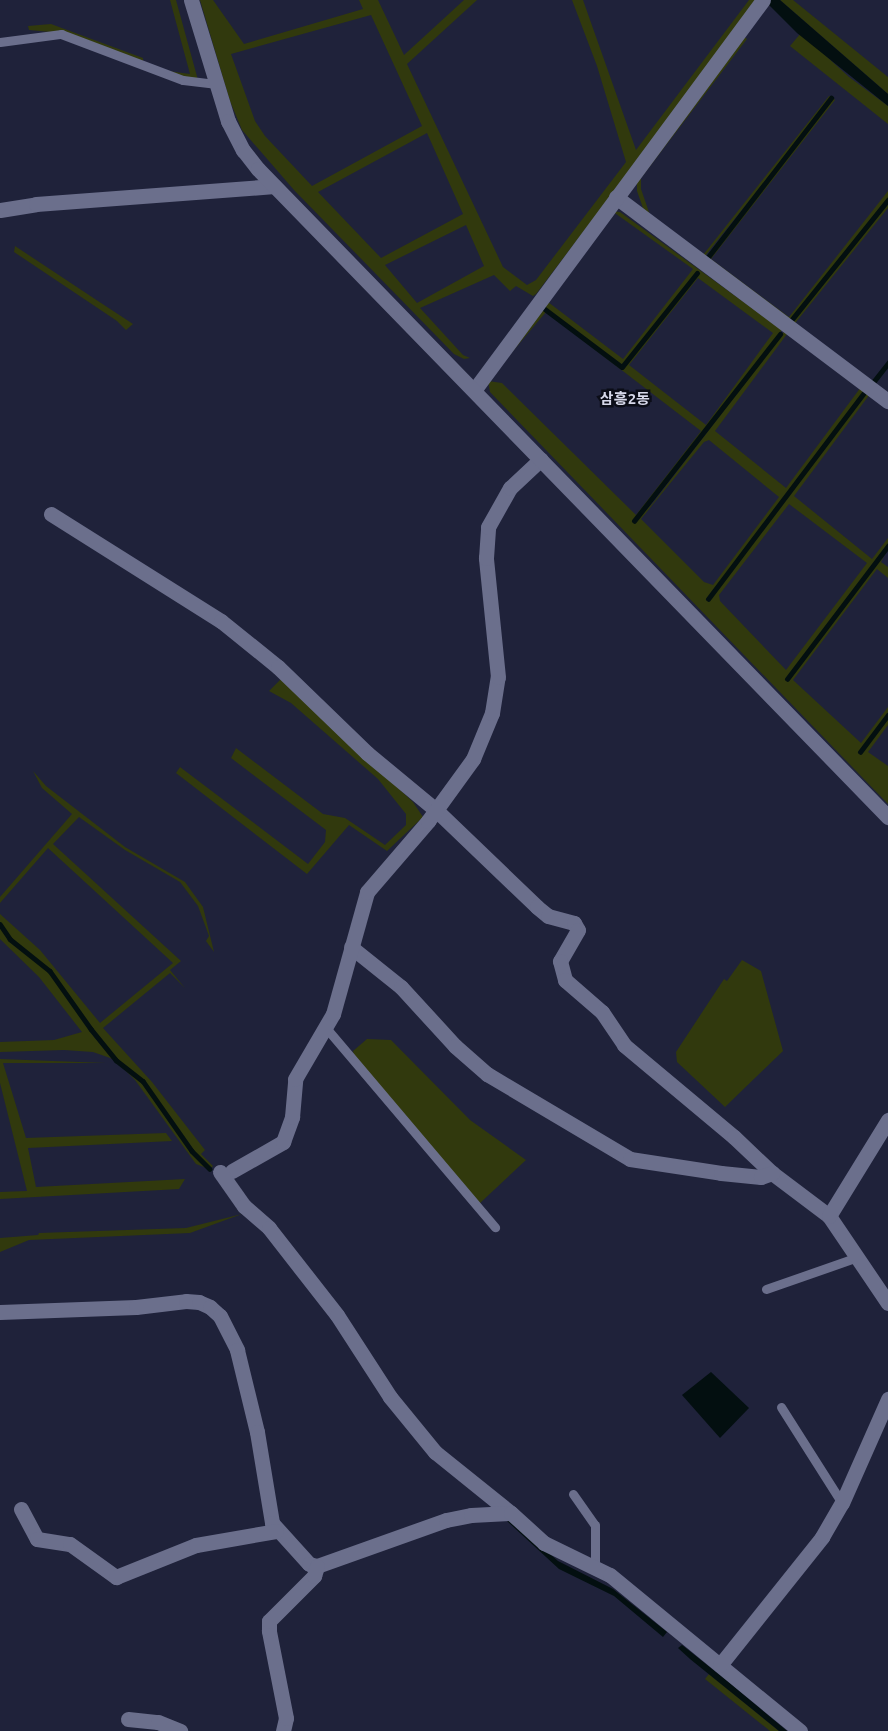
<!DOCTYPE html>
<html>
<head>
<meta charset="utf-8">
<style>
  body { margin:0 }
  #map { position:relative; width:888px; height:1731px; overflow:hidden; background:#1f223a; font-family:Ubuntu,"Noto Sans KR",sans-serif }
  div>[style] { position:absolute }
  .green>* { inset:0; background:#31390d }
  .water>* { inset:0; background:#030f10 }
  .stream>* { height:4.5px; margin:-2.25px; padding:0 2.25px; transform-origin:2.25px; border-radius:2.25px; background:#030f10 }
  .service>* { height:9px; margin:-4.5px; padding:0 4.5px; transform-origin:4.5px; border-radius:4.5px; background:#6b6f8c }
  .minor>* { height:15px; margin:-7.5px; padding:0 7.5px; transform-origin:7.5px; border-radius:7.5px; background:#6b6f8c }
  .tertiary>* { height:15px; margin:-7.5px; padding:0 7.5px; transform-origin:7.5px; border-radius:7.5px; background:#6b6f8c }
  span { translate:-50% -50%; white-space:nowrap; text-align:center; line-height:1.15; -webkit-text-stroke:5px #0b0d17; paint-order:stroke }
  .quarter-label { font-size:15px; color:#d6d8e9; font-weight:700 }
</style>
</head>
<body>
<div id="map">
  <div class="green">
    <div style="clip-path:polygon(170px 0,176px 0,198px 80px,161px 70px,190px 74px)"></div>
    <div style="clip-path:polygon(evenodd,200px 0,213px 0,244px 44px,363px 9px,359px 0,378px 0,404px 55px,464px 0,477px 0,407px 64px,503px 267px,527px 285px,536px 280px,626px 162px,597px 66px,572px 0,583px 0,636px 150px,749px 0,759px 0,536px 294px,533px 296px,516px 286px,510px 291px,494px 275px,420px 308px,463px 355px,470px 358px,464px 359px,454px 354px,294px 190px,242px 130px,230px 101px,200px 0,371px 15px,422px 126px,312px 186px,265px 136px,255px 121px,231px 54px,371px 15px,200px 0,427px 133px,463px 214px,381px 258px,318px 192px,427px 133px,200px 0,466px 225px,484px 266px,417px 303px,385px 265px,466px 225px)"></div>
    <div style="clip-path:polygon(780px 0,793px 0,888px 77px,888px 94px)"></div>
    <div style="clip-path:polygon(51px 24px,143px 58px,143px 63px,62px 33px,29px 30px,28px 26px)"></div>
    <div style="clip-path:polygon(801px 33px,849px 77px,888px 106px,888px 124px,790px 46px)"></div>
    <div style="clip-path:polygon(743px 36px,747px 39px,641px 178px,641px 189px,650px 215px,703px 255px,829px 96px,832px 97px,835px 100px,711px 259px,789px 317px,888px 191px,888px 199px,787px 324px,705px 262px,832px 97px,701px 261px,643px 208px,637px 191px,637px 180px)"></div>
    <div style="clip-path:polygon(888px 201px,888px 208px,792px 327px,789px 325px)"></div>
    <div style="clip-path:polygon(evenodd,612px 211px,620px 212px,782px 330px,634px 523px,653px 503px,784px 332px,787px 334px,715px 431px,786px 488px,861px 387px,865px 390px,706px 600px,867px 392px,870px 394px,794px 496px,872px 559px,888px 538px,888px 544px,786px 679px,888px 548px,881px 562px,888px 567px,888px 578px,877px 569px,793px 680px,861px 743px,888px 707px,888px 713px,859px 753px,888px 717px,888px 725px,868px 752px,888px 766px,888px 804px,490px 392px,488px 381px,502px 383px,636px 515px,701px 431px,546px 312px,497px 370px,548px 302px,623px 359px,693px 269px,612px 211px,696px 274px,623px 369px,544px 308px,622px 365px,696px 274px,612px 211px,698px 278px,773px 333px,706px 425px,629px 365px,698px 278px,612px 211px,709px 440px,779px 497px,713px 585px,704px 582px,641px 519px,704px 442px,709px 440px,612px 211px,789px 504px,867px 563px,786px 670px,720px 601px,719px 595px,789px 504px)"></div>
    <div style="clip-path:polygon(15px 246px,98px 301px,133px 324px,126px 330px,117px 321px,14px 252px)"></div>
    <div style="clip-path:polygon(281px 679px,413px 802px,423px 817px,387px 851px,349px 825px,307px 874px,176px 773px,180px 767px,308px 864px,325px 842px,326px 830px,231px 758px,236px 748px,323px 814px,345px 818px,385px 845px,406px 825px,406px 814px,378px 779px,291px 703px,269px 691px)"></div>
    <div style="clip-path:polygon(33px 771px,46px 786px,125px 847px,185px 882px,203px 907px,214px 952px,206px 941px,209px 936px,198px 906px,180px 882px,125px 850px,79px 817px,53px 844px,181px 961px,170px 970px,185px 988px,170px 973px,103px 1028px,152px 1082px,205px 1150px,201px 1154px,213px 1166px,211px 1168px,193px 1150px,144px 1080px,117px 1059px,92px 1029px,51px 971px,10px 938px,0 922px,0 914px,40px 950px,100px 1023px,173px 963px,48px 848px,0 903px,0 897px,72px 814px,42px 788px)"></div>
    <div style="clip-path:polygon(0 926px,8px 940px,51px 973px,92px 1034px,113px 1059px,93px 1052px,64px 1050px,0 1052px,0 1042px,54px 1040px,82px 1032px,39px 977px,0 939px)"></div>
    <div style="clip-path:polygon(742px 960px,761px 971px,783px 1051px,725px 1107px,677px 1062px,676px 1052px,724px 979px,727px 981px)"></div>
    <div style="clip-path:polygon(367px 1039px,391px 1040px,470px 1120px,526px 1160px,479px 1204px,354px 1055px,353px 1051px)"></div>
    <div style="clip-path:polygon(0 1059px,106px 1063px,3px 1063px,26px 1138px,166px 1133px,172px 1141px,28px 1148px,36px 1187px,185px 1179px,179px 1189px,0 1199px,0 1192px,27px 1191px,0 1083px)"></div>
    <div style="clip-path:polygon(116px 1061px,142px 1082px,192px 1153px,209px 1169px,196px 1164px,135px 1080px)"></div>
    <div style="clip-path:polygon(242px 1214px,190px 1233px,29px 1240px,0 1252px,0 1238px,38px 1235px,39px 1233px,186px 1228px)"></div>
    <div style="clip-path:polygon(709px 1674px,730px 1691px,779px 1731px,770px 1731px,705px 1679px)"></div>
  </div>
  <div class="water">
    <div style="clip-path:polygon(770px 0,780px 0,888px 94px,888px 106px,797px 33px,768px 4px)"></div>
    <div style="clip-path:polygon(711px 1372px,749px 1408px,720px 1438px,682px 1395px)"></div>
    <div style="clip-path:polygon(507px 1521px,512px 1521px,558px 1561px,613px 1589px,667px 1632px,663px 1637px,614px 1596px,559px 1569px)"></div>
    <div style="clip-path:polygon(682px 1645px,731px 1684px,787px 1731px,779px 1731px,690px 1659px,678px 1648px)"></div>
  </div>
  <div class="stream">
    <div style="left:705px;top:261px;width:206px;rotate:-52.3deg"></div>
    <div style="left:545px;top:309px;width:96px;rotate:37deg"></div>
    <div style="left:622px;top:367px;width:120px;rotate:-51.4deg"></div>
    <div style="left:789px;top:323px;width:158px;rotate:-51.2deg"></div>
    <div style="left:871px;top:385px;width:28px;rotate:-52deg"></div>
    <div style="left:634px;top:521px;width:237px;rotate:-52deg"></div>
    <div style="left:708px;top:599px;width:258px;rotate:-52.9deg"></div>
    <div style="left:787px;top:679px;width:167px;rotate:-52.8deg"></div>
    <div style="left:860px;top:752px;width:46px;rotate:-52.9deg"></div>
    <div style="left:0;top:924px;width:18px;rotate:56deg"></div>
    <div style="left:10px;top:939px;width:51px;rotate:38.7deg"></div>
    <div style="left:50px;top:971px;width:71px;rotate:54.7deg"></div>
    <div style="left:91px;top:1029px;width:40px;rotate:51deg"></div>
    <div style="left:116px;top:1060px;width:34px;rotate:38deg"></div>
    <div style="left:143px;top:1081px;width:85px;rotate:55deg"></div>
    <div style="left:192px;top:1151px;width:25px;rotate:45deg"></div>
  </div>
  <div class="service">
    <div style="left:0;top:42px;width:62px;rotate:-7.5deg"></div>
    <div style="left:61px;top:34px;width:130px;rotate:20.7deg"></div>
    <div style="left:183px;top:80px;width:32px;rotate:7deg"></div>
    <div style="left:327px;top:1029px;width:260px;rotate:49.7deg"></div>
    <div style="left:766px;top:1289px;width:97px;rotate:-19.2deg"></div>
    <div style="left:781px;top:1407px;width:114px;rotate:57.6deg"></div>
    <div style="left:573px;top:1494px;width:38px;rotate:55deg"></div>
    <div style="left:595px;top:1525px;width:44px;rotate:90deg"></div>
  </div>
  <div class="minor">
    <div style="left:616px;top:197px;width:340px;rotate:36.9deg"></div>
    <div style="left:0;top:210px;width:36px;rotate:-9deg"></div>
    <div style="left:36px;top:204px;width:239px;rotate:-4.3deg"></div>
    <div style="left:475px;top:389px;width:484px;rotate:-53.5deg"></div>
    <div style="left:51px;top:514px;width:201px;rotate:32.2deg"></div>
    <div style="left:221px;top:621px;width:73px;rotate:38.9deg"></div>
    <div style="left:278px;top:667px;width:124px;rotate:44deg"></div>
    <div style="left:367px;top:753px;width:89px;rotate:39.6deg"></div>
    <div style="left:436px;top:810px;width:140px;rotate:43.8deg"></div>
    <div style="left:537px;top:907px;width:14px;rotate:39deg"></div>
    <div style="left:548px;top:916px;width:27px;rotate:15deg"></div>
    <div style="left:574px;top:923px;width:8px;rotate:60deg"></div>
    <div style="left:578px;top:930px;width:36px;rotate:120deg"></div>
    <div style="left:560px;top:961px;width:20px;rotate:75deg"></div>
    <div style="left:565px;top:980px;width:49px;rotate:40.9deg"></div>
    <div style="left:602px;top:1012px;width:40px;rotate:56deg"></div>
    <div style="left:624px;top:1045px;width:143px;rotate:39.9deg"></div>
    <div style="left:734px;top:1137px;width:52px;rotate:43.5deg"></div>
    <div style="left:772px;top:1173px;width:71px;rotate:37deg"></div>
    <div style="left:829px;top:1216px;width:105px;rotate:55.9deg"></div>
    <div style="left:351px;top:947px;width:64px;rotate:38.7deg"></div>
    <div style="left:401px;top:987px;width:80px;rotate:47.5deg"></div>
    <div style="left:455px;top:1046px;width:43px;rotate:41.2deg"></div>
    <div style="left:487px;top:1074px;width:166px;rotate:30.7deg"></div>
    <div style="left:630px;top:1159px;width:92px;rotate:8.7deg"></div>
    <div style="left:721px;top:1173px;width:40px;rotate:5.7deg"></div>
    <div style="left:761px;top:1177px;width:12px;rotate:-20deg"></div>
    <div style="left:232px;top:1171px;width:59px;rotate:-29.6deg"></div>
    <div style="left:283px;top:1142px;width:27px;rotate:-70deg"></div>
    <div style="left:292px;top:1117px;width:38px;rotate:-85deg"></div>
    <div style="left:295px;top:1079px;width:75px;rotate:-59.7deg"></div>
    <div style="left:333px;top:1014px;width:127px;rotate:-74.4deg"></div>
    <div style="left:367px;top:892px;width:94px;rotate:-49.3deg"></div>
    <div style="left:428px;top:821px;width:77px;rotate:-54deg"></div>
    <div style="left:473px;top:759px;width:50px;rotate:-67.6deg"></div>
    <div style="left:492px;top:713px;width:36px;rotate:-81deg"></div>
    <div style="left:498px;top:677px;width:120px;rotate:-95.8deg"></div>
    <div style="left:486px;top:558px;width:31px;rotate:-86deg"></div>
    <div style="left:488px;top:527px;width:45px;rotate:-60.6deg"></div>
    <div style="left:510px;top:488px;width:42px;rotate:-43.1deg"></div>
    <div style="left:220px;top:1172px;width:42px;rotate:54.8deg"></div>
    <div style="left:244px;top:1206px;width:33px;rotate:41deg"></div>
    <div style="left:269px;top:1228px;width:110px;rotate:52deg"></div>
    <div style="left:337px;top:1315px;width:98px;rotate:57.1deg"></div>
    <div style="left:390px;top:1397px;width:71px;rotate:50.7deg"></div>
    <div style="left:435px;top:1452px;width:97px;rotate:38.8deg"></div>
    <div style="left:829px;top:1216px;width:113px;rotate:-58.4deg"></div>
    <div style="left:0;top:1312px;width:136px;rotate:-2.1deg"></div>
    <div style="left:136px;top:1307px;width:50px;rotate:-6.8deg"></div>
    <div style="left:186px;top:1301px;width:13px;rotate:4deg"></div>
    <div style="left:199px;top:1302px;width:12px;rotate:24deg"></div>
    <div style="left:210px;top:1307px;width:13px;rotate:42deg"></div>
    <div style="left:220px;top:1316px;width:38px;rotate:63deg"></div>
    <div style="left:237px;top:1350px;width:84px;rotate:76.3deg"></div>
    <div style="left:257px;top:1432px;width:92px;rotate:80.6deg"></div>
    <div style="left:272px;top:1523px;width:55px;rotate:47.9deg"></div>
    <div style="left:309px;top:1564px;width:8px;rotate:14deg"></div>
    <div style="left:317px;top:1566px;width:137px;rotate:-19.6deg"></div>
    <div style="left:446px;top:1520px;width:25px;rotate:-11deg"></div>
    <div style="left:471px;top:1515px;width:40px;rotate:-2.9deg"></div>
    <div style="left:511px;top:1513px;width:45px;rotate:42.3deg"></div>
    <div style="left:544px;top:1543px;width:73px;rotate:25.9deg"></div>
    <div style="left:610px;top:1575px;width:246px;rotate:39.4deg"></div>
    <div style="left:21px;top:1509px;width:34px;rotate:62deg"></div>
    <div style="left:37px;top:1539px;width:33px;rotate:9deg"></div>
    <div style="left:70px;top:1544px;width:57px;rotate:35.7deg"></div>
    <div style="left:116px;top:1577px;width:86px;rotate:-21.8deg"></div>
    <div style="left:196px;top:1545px;width:81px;rotate:-9.9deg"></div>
    <div style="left:720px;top:1665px;width:164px;rotate:-51.4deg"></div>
    <div style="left:822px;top:1537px;width:39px;rotate:-60deg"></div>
    <div style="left:842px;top:1503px;width:114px;rotate:-66.1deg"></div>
    <div style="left:128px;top:1719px;width:30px;rotate:6deg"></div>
    <div style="left:158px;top:1722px;width:24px;rotate:22deg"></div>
    <div style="left:283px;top:1731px;width:13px;rotate:-77deg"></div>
    <div style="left:286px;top:1718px;width:89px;rotate:-101.1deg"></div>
    <div style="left:269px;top:1631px;width:10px;rotate:-90deg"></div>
    <div style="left:269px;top:1621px;width:64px;rotate:-45deg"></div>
    <div style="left:314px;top:1576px;width:10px;rotate:-73deg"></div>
  </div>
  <div class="tertiary">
    <div style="left:191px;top:0;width:127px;rotate:73deg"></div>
    <div style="left:228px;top:121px;width:33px;rotate:63deg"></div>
    <div style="left:243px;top:150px;width:24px;rotate:52deg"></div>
    <div style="left:258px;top:169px;width:904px;rotate:45.81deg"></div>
  </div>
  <div class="quarter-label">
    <span style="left:625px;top:399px">삼흥2동</span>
  </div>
</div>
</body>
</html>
